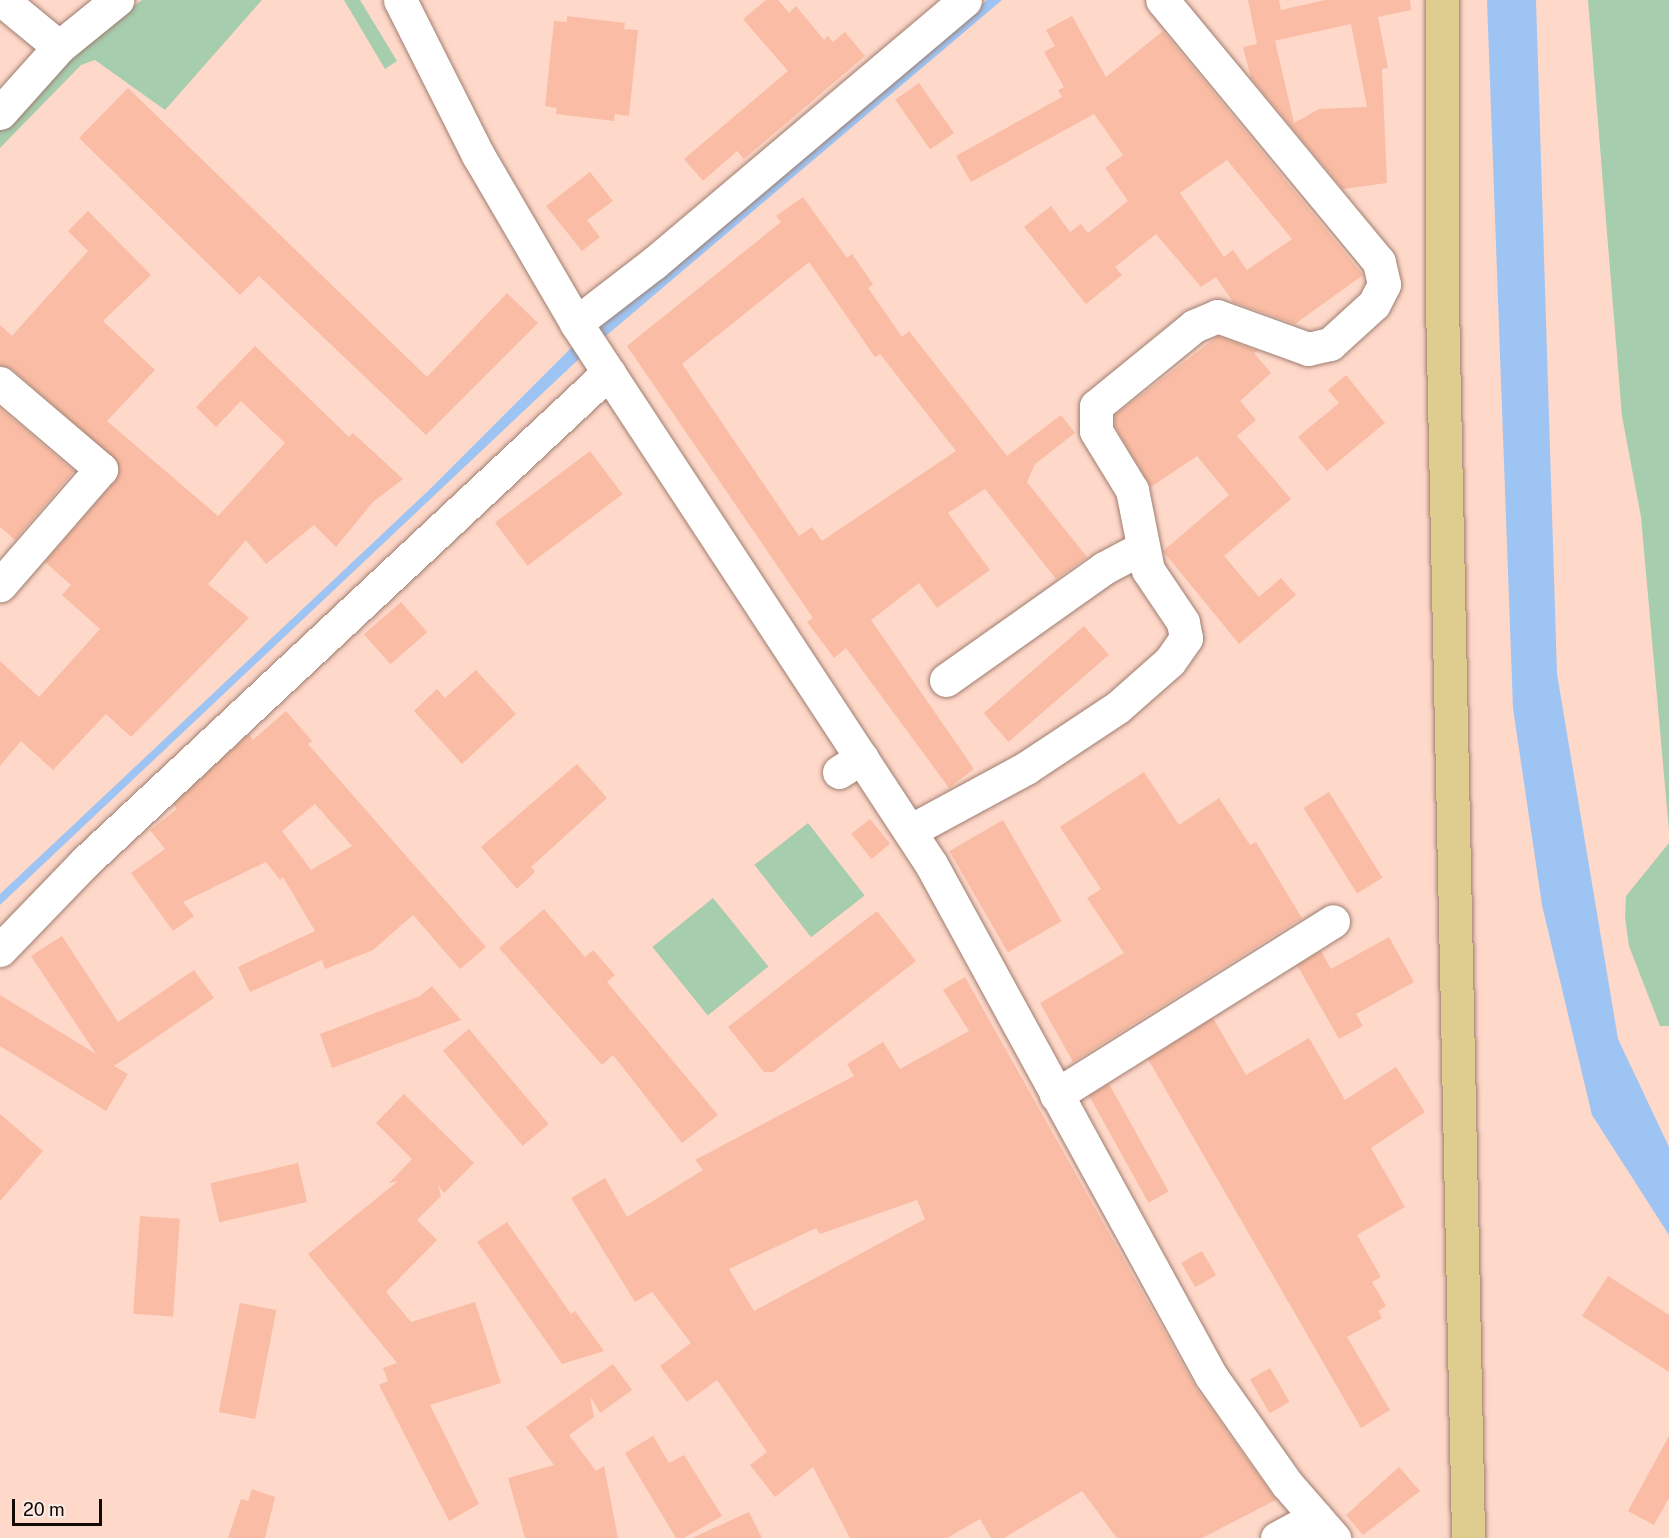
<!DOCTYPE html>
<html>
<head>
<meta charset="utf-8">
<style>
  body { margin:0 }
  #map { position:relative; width:1669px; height:1538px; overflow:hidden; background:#fed8c9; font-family:"Public Sans",sans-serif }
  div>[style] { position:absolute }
  .green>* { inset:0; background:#a6cdae; transform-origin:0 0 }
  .water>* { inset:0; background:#9dc4f3 }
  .building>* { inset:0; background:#fabca4; transform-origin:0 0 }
  .roads { filter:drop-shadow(0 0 2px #9f7d6f) drop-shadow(0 0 2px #9f7d6f) }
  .minor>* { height:33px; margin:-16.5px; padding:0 16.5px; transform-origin:16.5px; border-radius:16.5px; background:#fff }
  .major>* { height:33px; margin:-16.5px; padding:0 16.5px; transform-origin:16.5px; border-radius:16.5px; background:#dfcd90 }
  span { translate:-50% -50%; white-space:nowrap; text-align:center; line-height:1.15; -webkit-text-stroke:4.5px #faebe5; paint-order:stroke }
  .scale { position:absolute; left:12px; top:1499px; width:90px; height:27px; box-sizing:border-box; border:3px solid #150905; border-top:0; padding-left:8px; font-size:18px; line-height:21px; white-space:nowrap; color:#150905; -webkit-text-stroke:4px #faebe5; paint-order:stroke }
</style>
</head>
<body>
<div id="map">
  <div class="green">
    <div style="clip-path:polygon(142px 0,262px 0,165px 110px,95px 60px,81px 65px,0 148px,0 125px,88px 38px)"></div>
    <div style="clip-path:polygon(344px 0,360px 0,397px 61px,385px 69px)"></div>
    <div style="clip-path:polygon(1588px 0,1669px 0,1669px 831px,1641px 517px,1622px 416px)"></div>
    <div style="left:808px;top:823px;width:92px;height:68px;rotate:52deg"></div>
    <div style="clip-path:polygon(1669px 843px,1669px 1026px,1660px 1026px,1629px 946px,1625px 917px,1626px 896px)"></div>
    <div style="left:713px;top:898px;width:88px;height:78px;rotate:51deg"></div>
  </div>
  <div class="water">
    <div style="clip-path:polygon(987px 0,1002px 0,581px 357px,0 905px,0 894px,428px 491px,572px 347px)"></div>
    <div style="clip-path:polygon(1487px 0,1536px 0,1557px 674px,1618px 1039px,1669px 1147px,1669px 1235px,1592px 1115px,1542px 905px,1513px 708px)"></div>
  </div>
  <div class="building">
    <div style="clip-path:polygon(766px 0,778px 0,789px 13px,796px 6px,824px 40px,828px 36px,833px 42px,845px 32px,865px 56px,744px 159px,737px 151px,703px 181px,684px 159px,788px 71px,743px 19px)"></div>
    <div style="clip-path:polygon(evenodd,1248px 0,1279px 0,1281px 10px,1325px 0,1410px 0,1411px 10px,1378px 17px,1388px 68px,1382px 69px,1387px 183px,1343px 189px,1251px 78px,1243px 47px,1257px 44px,1248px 0,1351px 24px,1367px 107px,1319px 109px,1294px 123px,1275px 41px,1260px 44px,1351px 24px)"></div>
    <div style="clip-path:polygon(567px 16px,625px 23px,624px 29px,638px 30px,629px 116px,615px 114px,614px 121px,556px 114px,557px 108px,545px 106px,554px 21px,567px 22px)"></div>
    <div style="clip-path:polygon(evenodd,1072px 16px,1106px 77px,1163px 31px,1363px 275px,1295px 324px,1233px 302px,1216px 277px,1201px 287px,1156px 234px,1115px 267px,1122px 275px,1086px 304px,1024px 227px,1051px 206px,1070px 232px,1081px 224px,1088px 233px,1128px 201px,1105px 168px,1123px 155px,1094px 114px,971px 182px,956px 156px,1062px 97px,1058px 90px,1064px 87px,1044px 52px,1055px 46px,1046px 30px,1072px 16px,1227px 160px,1292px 239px,1247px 270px,1233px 250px,1224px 257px,1180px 193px,1227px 160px)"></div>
    <div style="left:919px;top:83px;width:61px;height:29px;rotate:55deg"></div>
    <div style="clip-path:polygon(128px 88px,427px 377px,507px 293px,538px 323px,426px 435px,259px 276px,240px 295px,79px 138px)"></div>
    <div style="clip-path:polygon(590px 172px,613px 201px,587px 220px,600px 237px,582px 251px,546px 206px)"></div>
    <div style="clip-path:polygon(evenodd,803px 197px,847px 258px,852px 254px,873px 284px,868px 288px,902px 337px,909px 331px,1007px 456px,1061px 415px,1075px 433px,1035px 464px,1027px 482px,1087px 557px,1056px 579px,985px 489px,948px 513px,990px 570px,937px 608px,919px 583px,871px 620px,974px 769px,949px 788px,846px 648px,834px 658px,807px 622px,813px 618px,627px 346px,781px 222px,776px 216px,803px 197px,809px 262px,875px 357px,880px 354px,956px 451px,822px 541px,812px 527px,799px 536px,682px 364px,809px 262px)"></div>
    <div style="clip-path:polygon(88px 211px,151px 275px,103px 321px,155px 370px,107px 421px,218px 516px,285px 443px,241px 401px,216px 427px,196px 407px,255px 346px,349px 437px,353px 433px,403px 479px,373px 502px,336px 547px,314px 525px,266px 564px,246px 540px,208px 584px,249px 618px,131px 737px,106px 714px,53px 770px,21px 741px,0 766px,0 661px,39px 697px,100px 629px,62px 595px,71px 585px,45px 562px,115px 481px,118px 462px,12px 369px,0 365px,0 325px,12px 336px,88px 251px,68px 231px)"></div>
    <div style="clip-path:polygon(1218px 336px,1258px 351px,1254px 353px,1271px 373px,1240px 401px,1256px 420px,1237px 436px,1291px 499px,1224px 556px,1259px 597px,1281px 578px,1296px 595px,1239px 644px,1163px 551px,1229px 495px,1197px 456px,1151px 487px,1115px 426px,1115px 415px)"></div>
    <div style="clip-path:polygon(1346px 375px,1385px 423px,1327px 471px,1298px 437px,1339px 403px,1328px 390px)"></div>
    <div style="clip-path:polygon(0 408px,74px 471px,15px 540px,0 527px)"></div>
    <div style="left:590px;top:451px;width:54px;height:119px;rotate:53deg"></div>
    <div style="left:401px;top:602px;width:40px;height:49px;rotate:49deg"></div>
    <div style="left:1084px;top:626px;width:38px;height:133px;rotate:49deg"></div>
    <div style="clip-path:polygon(476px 670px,516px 714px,462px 764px,414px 711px,437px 689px,445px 698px)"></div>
    <div style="clip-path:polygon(evenodd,286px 711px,312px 741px,308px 744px,486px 947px,460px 969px,413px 915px,373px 950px,325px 969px,322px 960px,250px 992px,238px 967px,315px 931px,283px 877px,280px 880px,266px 862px,183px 902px,194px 916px,173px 931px,131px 873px,165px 849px,150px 830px,177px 809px,174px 804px,249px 734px,253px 740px,286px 711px,315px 804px,352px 846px,311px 870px,282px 831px,315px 804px)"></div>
    <div style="clip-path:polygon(577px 764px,607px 798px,531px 867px,535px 872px,517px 889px,481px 847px)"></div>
    <div style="clip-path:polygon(1144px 772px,1179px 825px,1219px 798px,1250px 845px,1256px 842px,1302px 918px,1073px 1062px,1040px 1003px,1124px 953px,1087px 898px,1101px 889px,1060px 827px)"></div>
    <div style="left:1329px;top:792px;width:101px;height:30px;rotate:58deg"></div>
    <div style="left:870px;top:819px;width:32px;height:24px;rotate:51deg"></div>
    <div style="left:1003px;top:820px;width:117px;height:62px;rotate:60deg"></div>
    <div style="clip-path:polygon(544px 909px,585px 957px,593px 950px,615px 975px,607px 982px,718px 1115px,682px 1143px,613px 1055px,602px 1065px,499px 948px)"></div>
    <div style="clip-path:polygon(877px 911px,916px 961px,773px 1072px,764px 1072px,728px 1027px)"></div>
    <div style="clip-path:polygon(62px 936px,118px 1022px,194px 970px,214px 998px,114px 1066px,128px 1074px,106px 1111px,0 1046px,0 995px,96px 1054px,31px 956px)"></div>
    <div style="clip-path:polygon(1389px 937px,1414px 982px,1356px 1014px,1363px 1026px,1339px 1039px,1297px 965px,1321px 951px,1331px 969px)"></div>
    <div style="clip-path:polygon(evenodd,965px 977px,1196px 1388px,1276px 1500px,1202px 1538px,1117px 1538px,1082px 1491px,1004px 1538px,991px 1538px,980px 1519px,947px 1538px,850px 1538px,813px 1467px,775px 1497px,750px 1465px,767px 1452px,717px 1380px,687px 1402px,660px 1366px,691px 1343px,652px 1292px,635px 1302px,571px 1198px,605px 1178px,627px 1217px,703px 1170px,695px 1160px,854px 1076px,847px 1064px,883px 1042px,900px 1069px,969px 1031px,943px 990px,965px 977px,917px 1200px,925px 1219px,754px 1311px,729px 1269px,816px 1228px,820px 1234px,917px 1200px)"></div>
    <div style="clip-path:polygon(432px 986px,461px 1020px,332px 1068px,320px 1034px,420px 996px)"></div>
    <div style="clip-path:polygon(1213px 1018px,1246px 1075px,1309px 1038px,1345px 1100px,1396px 1067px,1425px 1112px,1371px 1148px,1405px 1207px,1357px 1235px,1381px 1277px,1372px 1282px,1386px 1306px,1378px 1311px,1382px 1318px,1347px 1337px,1390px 1410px,1361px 1428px,1148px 1059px)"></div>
    <div style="left:469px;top:1029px;width:124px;height:34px;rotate:50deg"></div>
    <div style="left:1109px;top:1084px;width:123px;height:23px;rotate:61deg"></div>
    <div style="clip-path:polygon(404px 1094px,474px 1163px,444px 1193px,438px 1185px,441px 1196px,417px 1220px,437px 1240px,386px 1292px,411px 1322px,475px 1302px,501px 1383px,430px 1405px,479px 1504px,449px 1521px,379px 1385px,388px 1381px,383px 1368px,397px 1363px,308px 1254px,398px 1181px,389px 1183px,412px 1159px,376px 1123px)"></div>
    <div style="clip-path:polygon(0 1114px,43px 1151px,0 1201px)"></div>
    <div style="left:298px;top:1163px;width:40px;height:90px;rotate:77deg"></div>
    <div style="left:140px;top:1216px;width:40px;height:98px;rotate:4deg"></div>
    <div style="clip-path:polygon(507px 1222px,571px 1314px,575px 1311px,604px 1351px,562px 1364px,477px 1242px)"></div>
    <div style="left:1202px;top:1251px;width:28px;height:24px;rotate:60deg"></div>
    <div style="clip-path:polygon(1608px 1276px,1669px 1315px,1669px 1372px,1582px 1316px)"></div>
    <div style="left:240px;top:1303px;width:37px;height:111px;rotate:11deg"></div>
    <div style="clip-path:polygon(613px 1364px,632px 1390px,600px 1413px,590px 1396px,594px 1417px,569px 1435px,596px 1471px,604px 1466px,618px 1538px,525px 1538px,508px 1478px,554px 1465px,526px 1427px)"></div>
    <div style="left:1270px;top:1368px;width:39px;height:23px;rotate:60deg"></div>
    <div style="clip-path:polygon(653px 1436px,669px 1463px,684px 1455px,722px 1516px,684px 1538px,676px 1538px,625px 1453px)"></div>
    <div style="clip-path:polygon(1669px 1436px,1669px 1498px,1654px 1525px,1628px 1511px)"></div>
    <div style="clip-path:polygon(1399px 1467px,1420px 1491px,1363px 1535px,1346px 1515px)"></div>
    <div style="clip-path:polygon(252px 1489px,275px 1497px,265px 1538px,228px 1538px,241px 1499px,248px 1501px)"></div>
    <div style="clip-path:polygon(749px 1512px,762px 1538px,692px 1538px)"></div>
  </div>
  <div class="roads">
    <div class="minor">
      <div style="left:2px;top:0;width:74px;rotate:39.5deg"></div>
      <div style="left:400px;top:0;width:174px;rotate:63.3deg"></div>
      <div style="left:478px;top:155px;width:194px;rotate:59.7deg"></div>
      <div style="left:576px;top:323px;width:647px;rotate:56.73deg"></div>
      <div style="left:931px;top:864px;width:584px;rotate:61.33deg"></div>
      <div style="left:1211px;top:1376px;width:132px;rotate:54.9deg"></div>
      <div style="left:1287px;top:1484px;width:72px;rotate:49deg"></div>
      <div style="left:0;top:113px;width:89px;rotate:-48.2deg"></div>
      <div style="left:59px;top:47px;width:75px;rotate:-39deg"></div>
      <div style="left:576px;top:323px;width:98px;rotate:-37.6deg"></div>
      <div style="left:654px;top:263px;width:407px;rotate:-40.2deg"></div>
      <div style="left:0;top:383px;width:133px;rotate:40.4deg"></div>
      <div style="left:101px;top:469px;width:154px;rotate:131deg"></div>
      <div style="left:946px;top:680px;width:194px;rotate:-35.3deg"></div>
      <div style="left:1104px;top:568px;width:41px;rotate:-27.8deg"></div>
      <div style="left:839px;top:772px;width:27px;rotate:-33deg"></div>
      <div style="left:910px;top:831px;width:132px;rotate:-28.5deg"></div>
      <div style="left:1026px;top:768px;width:110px;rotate:-33.5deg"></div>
      <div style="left:1118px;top:707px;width:69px;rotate:-41.5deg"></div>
      <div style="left:1170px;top:661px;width:28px;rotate:-55deg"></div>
      <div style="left:1186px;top:638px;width:16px;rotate:-101deg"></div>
      <div style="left:1183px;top:622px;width:63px;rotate:-123.9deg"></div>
      <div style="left:1148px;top:570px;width:82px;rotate:-101.3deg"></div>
      <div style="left:1132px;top:490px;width:69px;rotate:-121.4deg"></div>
      <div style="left:1096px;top:431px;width:25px;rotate:-90deg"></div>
      <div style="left:1096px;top:406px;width:127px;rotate:-39.2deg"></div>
      <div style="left:1194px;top:326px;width:25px;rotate:-23deg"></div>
      <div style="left:1217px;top:316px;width:97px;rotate:19.9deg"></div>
      <div style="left:1308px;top:349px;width:23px;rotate:-13deg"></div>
      <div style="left:1330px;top:344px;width:59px;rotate:-42.3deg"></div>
      <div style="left:1374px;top:304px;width:22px;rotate:-63deg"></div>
      <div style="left:1384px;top:284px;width:23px;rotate:-103deg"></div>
      <div style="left:1379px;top:262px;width:340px;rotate:-129.6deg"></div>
      <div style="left:0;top:950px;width:122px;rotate:-46deg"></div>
      <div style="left:85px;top:862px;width:717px;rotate:-43.08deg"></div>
      <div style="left:1056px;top:1095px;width:327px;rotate:-32.1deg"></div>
      <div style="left:1277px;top:1538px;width:44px;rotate:-28.3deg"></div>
    </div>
    <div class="major">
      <div style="left:1442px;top:0;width:303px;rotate:90deg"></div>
      <div style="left:1442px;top:303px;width:1235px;rotate:88.79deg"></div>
    </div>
  </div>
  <div class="scale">20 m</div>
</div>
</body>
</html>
